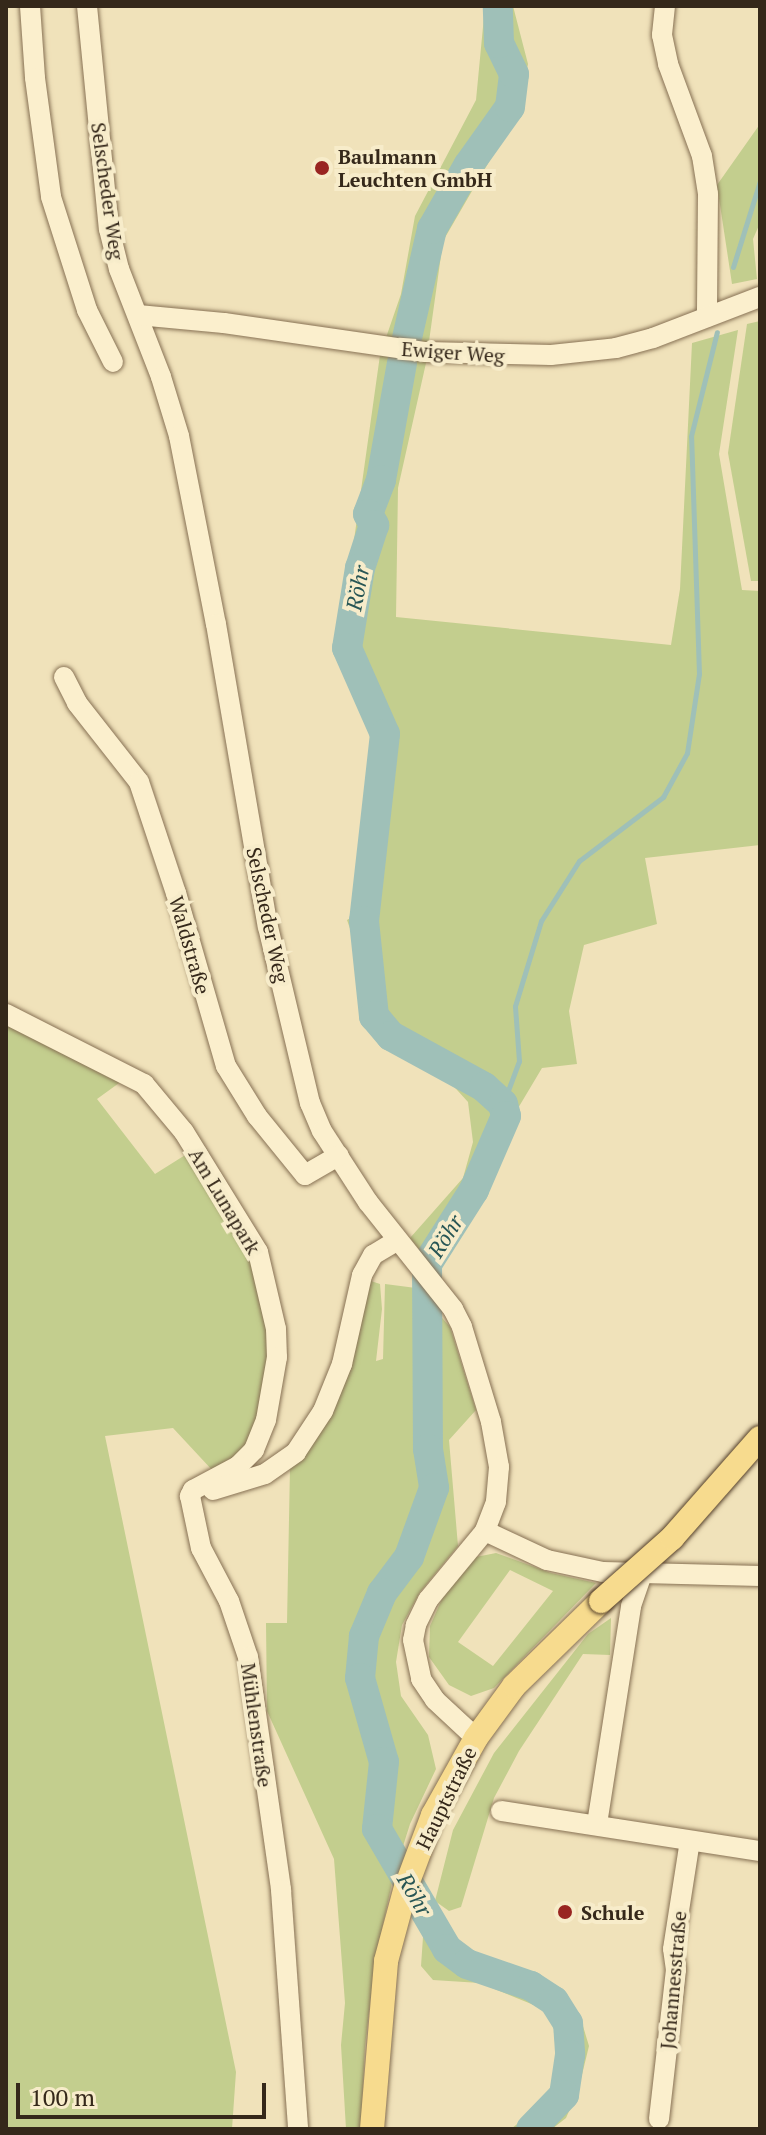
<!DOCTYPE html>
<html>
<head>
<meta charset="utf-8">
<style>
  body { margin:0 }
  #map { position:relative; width:766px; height:2135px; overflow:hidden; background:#f0e2ba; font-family:"PT Serif",serif }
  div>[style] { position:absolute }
  .green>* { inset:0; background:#c3ce8e }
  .stream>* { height:5px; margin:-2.5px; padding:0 2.5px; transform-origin:2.5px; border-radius:2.5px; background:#9fc0b8 }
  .river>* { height:30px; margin:-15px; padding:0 15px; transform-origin:15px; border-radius:15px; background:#9fc0b8 }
  .roads { filter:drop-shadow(0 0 2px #877154) drop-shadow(0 0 2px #877154) }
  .minor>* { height:20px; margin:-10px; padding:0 10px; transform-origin:10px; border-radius:10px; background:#fbefcd }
  .major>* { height:24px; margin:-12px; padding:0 12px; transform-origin:12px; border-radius:12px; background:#f7db8e }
  .bridges { filter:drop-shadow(0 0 2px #543f29) drop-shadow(0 0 2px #543f29) }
  .major-bridge>* { height:24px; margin:-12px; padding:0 12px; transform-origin:12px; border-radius:12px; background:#f7db8e }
  .dots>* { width:22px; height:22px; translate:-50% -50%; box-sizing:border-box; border:4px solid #f7ecca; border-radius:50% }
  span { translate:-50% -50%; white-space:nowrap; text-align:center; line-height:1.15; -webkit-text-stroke:8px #f7ecca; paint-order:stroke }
  .poi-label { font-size:20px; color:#35281a; font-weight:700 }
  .left { translate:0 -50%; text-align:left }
  .street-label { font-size:20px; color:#35281a }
  .water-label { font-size:22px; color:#285655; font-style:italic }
  .frame { position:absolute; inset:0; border:8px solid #35281a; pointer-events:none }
  .scale { position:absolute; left:16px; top:2083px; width:250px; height:36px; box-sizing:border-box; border:4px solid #35281a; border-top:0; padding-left:10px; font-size:24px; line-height:28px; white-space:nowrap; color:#35281a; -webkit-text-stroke:6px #f7ecca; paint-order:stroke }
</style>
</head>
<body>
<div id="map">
  <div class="green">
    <div style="clip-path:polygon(485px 6px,513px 6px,528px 64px,519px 110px,443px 241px,426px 363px,398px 488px,396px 617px,671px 645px,680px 589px,692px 343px,738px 330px,719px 454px,742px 590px,760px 591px,760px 845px,645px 858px,657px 924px,584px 945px,569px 1011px,577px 1064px,542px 1068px,508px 1125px,434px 1268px,410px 1238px,463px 1178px,473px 1142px,468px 1102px,437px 1068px,382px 1020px,347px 920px,359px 913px,375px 736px,338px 654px,380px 355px,401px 294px,415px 216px,476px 100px)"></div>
    <div style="clip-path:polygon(760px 124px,760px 223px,753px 239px,757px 279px,732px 284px,717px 185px)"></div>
    <div style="clip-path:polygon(760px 321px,760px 581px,751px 581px,728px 453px,747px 324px)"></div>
    <div style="clip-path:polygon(6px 1019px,126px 1078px,97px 1099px,155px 1174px,190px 1152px,249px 1248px,273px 1359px,259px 1423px,236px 1458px,213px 1471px,173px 1428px,105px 1436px,236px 2072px,232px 2129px,6px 2129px)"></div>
    <div style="clip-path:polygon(365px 1279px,380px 1284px,382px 1309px,376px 1361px,383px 1359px,385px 1284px,416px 1288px,450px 1327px,476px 1410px,449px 1440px,458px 1546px,420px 1592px,402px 1625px,396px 1662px,401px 1696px,428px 1735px,436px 1769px,410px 1824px,393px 1878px,375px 1962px,365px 2046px,361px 2129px,346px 2129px,341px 2045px,345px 2003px,334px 1859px,267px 1711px,266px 1623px,287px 1623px,290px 1467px,328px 1411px)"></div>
    <div style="clip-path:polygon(evenodd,496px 1553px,551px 1573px,596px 1583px,494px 1688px,471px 1696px,449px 1685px,429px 1657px,430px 1626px,445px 1592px,476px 1557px,496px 1553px,510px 1570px,553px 1591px,493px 1666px,458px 1642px,510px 1570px)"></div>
    <div style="clip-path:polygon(611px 1618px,610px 1655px,583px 1654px,519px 1751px,494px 1798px,461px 1907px,449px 1911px,435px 1901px,453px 1830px,494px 1753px,588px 1634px)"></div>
    <div style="clip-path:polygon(429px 1929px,447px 1954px,465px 1969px,554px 1989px,579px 2013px,589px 2046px,578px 2091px,566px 2118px,552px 2129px,511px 2129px,543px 2103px,560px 2074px,563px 2040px,546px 2010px,480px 1983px,433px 1980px,421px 1966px,423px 1937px)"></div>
  </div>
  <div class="stream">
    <div style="left:733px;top:267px;width:90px;rotate:-72.6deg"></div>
    <div style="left:503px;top:1104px;width:46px;rotate:-69.6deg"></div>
    <div style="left:519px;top:1061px;width:55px;rotate:-94.2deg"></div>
    <div style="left:515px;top:1006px;width:89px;rotate:-73deg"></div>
    <div style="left:541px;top:921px;width:71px;rotate:-57.7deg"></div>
    <div style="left:579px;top:861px;width:106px;rotate:-37.3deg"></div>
    <div style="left:663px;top:797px;width:50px;rotate:-61.4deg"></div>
    <div style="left:687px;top:753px;width:80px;rotate:-81.4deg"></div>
    <div style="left:699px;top:674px;width:238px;rotate:-91.9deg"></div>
    <div style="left:691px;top:436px;width:107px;rotate:-76deg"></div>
  </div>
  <div class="river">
    <div style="left:407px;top:338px;width:112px;rotate:-77.1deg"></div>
    <div style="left:432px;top:229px;width:73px;rotate:-60.3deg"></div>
    <div style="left:468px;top:166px;width:72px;rotate:-54.6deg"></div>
    <div style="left:510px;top:107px;width:33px;rotate:-83deg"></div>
    <div style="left:514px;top:74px;width:34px;rotate:-116deg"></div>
    <div style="left:499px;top:43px;width:37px;rotate:-92deg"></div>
    <div style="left:402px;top:363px;width:119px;rotate:100.2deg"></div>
    <div style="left:381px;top:480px;width:36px;rotate:111deg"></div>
    <div style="left:368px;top:514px;width:13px;rotate:61deg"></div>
    <div style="left:374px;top:525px;width:45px;rotate:108deg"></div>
    <div style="left:360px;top:568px;width:81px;rotate:99.2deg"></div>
    <div style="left:347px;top:648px;width:94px;rotate:66.2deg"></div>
    <div style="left:385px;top:734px;width:188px;rotate:96.4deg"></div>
    <div style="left:364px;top:921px;width:96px;rotate:84deg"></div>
    <div style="left:374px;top:1016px;width:26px;rotate:50deg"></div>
    <div style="left:391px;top:1036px;width:106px;rotate:28.7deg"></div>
    <div style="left:484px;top:1087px;width:25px;rotate:42deg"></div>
    <div style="left:503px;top:1104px;width:12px;rotate:76deg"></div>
    <div style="left:506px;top:1116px;width:81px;rotate:113.4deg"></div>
    <div style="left:474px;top:1190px;width:88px;rotate:122.4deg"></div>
    <div style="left:427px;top:1264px;width:185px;rotate:89.7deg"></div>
    <div style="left:428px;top:1449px;width:39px;rotate:81deg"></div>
    <div style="left:434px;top:1488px;width:73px;rotate:109.9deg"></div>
    <div style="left:409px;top:1557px;width:45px;rotate:126.9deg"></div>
    <div style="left:382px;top:1593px;width:47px;rotate:112.7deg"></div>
    <div style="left:364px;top:1636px;width:42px;rotate:95.4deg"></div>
    <div style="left:360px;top:1678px;width:87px;rotate:74.1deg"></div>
    <div style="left:384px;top:1762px;width:67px;rotate:96deg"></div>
    <div style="left:377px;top:1829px;width:139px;rotate:59.7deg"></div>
    <div style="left:447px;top:1949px;width:25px;rotate:37deg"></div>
    <div style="left:467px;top:1964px;width:68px;rotate:19deg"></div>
    <div style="left:531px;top:1986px;width:27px;rotate:33deg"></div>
    <div style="left:554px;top:2001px;width:26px;rotate:58deg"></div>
    <div style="left:568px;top:2023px;width:32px;rotate:86deg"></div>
    <div style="left:570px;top:2055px;width:40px;rotate:98.5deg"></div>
    <div style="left:564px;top:2095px;width:47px;rotate:134.1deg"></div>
  </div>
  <div class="roads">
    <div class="minor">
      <div style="left:30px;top:6px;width:72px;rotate:86deg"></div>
      <div style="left:35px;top:78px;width:120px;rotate:82.3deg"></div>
      <div style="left:51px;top:197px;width:119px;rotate:72.3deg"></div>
      <div style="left:87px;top:310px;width:58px;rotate:63.4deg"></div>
      <div style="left:87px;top:6px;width:224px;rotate:84.4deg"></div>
      <div style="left:109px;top:229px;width:41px;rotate:76deg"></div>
      <div style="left:119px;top:269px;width:116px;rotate:68.7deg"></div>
      <div style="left:161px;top:377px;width:62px;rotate:73deg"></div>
      <div style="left:179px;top:436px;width:192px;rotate:78.9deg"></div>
      <div style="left:216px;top:624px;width:307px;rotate:80.3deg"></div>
      <div style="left:268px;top:927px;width:181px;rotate:76.6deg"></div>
      <div style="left:310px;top:1103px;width:30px;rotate:67deg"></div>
      <div style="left:322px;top:1131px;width:85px;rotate:57.1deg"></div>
      <div style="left:368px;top:1202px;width:137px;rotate:51.5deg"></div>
      <div style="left:453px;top:1309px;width:20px;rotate:63deg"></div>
      <div style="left:462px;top:1327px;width:99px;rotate:73deg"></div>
      <div style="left:491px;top:1422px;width:46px;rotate:79.9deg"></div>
      <div style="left:499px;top:1467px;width:35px;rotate:95deg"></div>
      <div style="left:496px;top:1502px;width:31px;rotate:111deg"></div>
      <div style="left:485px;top:1531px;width:89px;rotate:129.6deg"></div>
      <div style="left:428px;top:1600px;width:28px;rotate:116deg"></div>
      <div style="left:416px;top:1625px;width:15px;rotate:101deg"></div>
      <div style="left:413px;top:1640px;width:40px;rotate:78deg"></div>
      <div style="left:421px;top:1679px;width:25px;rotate:56deg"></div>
      <div style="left:435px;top:1700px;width:56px;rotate:42.8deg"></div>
      <div style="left:665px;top:6px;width:29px;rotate:96deg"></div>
      <div style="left:662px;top:35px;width:30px;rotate:78deg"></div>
      <div style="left:668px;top:64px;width:98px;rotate:69.7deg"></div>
      <div style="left:702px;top:156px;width:38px;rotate:81deg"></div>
      <div style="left:708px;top:194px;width:123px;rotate:90.5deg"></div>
      <div style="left:138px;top:315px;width:86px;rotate:5.3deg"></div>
      <div style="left:224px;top:323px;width:204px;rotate:8.2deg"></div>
      <div style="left:426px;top:352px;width:125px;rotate:1.4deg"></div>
      <div style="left:551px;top:355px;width:65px;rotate:-6.1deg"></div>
      <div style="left:616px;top:348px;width:38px;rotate:-15deg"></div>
      <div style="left:653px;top:338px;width:115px;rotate:-21deg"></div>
      <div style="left:64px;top:677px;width:29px;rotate:63deg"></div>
      <div style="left:77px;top:703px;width:100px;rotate:51.9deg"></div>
      <div style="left:139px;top:782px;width:117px;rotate:71.6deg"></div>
      <div style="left:176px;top:893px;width:180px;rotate:73.9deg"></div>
      <div style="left:226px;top:1066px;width:59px;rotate:58.2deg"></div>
      <div style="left:257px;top:1116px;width:76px;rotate:50.9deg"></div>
      <div style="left:305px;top:1175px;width:39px;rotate:-30deg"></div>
      <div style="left:6px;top:1014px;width:155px;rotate:26.9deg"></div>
      <div style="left:144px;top:1084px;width:62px;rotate:50.2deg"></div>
      <div style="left:184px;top:1132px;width:141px;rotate:58.3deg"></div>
      <div style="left:258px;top:1252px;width:79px;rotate:76.8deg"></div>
      <div style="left:276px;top:1329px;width:28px;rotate:88deg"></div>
      <div style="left:277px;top:1357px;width:64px;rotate:99.9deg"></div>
      <div style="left:266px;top:1420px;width:32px;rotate:112deg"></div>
      <div style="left:254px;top:1450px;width:23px;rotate:135deg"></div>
      <div style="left:238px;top:1466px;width:51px;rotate:151.9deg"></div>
      <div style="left:193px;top:1490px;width:7px;rotate:117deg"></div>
      <div style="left:213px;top:1490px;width:54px;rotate:-17.1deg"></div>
      <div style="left:265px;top:1474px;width:38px;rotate:-35deg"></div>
      <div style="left:296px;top:1452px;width:49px;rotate:-56.6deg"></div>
      <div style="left:323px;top:1411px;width:51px;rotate:-68deg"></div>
      <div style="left:342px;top:1364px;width:91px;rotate:-77.3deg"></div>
      <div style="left:362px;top:1275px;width:23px;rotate:-61deg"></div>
      <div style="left:373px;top:1255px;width:27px;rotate:-31deg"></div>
      <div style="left:190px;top:1496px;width:53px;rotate:78.1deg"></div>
      <div style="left:201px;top:1548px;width:60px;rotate:62.2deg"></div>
      <div style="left:229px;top:1601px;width:59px;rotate:71.3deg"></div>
      <div style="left:248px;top:1657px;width:235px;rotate:81.9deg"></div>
      <div style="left:281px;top:1890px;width:240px;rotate:85.9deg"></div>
      <div style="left:485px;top:1531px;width:68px;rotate:25.1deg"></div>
      <div style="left:547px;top:1560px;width:57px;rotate:12.1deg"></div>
      <div style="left:603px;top:1572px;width:157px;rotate:1.5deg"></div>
      <div style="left:501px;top:1811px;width:262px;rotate:8.8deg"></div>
      <div style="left:597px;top:1824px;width:221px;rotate:-81.1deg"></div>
      <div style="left:631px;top:1606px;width:34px;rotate:-71deg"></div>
      <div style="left:659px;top:2119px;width:150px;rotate:-83.5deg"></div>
      <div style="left:676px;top:1970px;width:21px;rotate:-98deg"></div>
      <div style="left:673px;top:1949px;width:109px;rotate:-81.1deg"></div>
    </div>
    <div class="major">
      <div style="left:372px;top:2129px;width:169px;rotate:-85.2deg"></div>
      <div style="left:386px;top:1961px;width:77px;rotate:-74.9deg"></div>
      <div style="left:406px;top:1887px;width:77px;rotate:-69.4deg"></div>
      <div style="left:433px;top:1815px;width:88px;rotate:-60.8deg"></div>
      <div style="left:476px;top:1738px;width:64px;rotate:-53.8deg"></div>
      <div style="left:514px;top:1686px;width:122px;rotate:-44.3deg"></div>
    </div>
  </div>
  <div class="bridges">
    <div class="major-bridge">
      <div style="left:601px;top:1601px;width:95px;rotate:-41.6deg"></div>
      <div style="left:672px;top:1538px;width:133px;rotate:-48.7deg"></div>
    </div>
  </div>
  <div class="dots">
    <div style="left:322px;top:168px;background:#992521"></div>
    <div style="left:565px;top:1912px;background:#992521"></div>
  </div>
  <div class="poi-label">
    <span class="left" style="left:338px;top:168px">Baulmann<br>Leuchten GmbH</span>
    <span class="left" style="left:581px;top:1912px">Schule</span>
  </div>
  <div class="street-label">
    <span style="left:108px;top:191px;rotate:82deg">Selscheder Weg</span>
    <span style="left:453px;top:352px;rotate:4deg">Ewiger Weg</span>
    <span style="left:268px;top:915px;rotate:78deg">Selscheder Weg</span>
    <span style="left:190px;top:945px;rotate:74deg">Waldstraße</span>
    <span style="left:225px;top:1201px;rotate:59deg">Am Lunapark</span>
    <span style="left:257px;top:1725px;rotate:82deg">Mühlenstraße</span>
    <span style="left:446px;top:1798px;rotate:-64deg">Hauptstraße</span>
    <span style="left:673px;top:1980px;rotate:-85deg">Johannesstraße</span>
  </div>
  <div class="water-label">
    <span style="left:357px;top:588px;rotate:-79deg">Röhr</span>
    <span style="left:445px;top:1236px;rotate:-58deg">Röhr</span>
    <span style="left:415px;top:1894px;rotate:59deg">Röhr</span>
  </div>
  <div class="frame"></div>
  <div class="scale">100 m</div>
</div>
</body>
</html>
